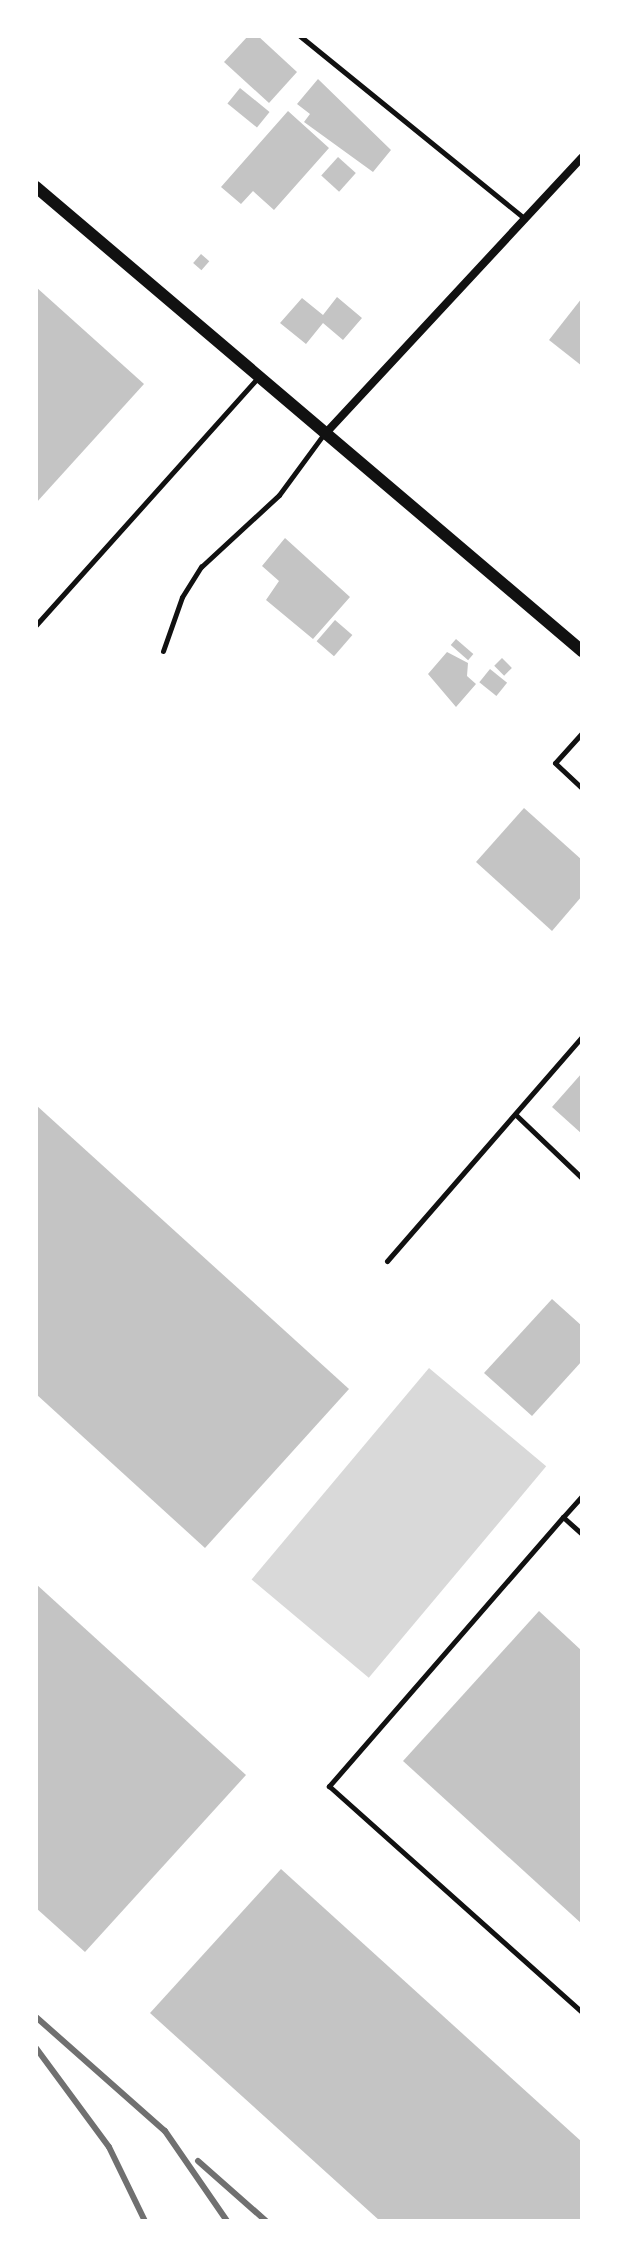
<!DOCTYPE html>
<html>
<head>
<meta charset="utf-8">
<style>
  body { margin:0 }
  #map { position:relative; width:618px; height:2257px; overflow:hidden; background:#fff; font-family:Helvetica,sans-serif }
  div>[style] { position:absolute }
  .water>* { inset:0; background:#d9d9d9; transform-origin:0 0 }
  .building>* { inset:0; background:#c4c4c4; transform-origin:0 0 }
  .service>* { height:5px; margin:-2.5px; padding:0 2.5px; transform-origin:2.5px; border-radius:2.5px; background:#111 }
  .minor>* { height:8px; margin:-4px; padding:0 4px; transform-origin:4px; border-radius:4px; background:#111 }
  .tertiary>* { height:12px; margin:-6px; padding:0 6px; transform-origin:6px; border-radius:6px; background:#111 }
  .rail>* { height:6px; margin:-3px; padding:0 3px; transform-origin:3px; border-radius:3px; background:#707070 }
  span { translate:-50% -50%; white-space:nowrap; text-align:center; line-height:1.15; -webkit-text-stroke:7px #fff; paint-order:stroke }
  .frame { position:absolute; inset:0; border:38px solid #fff; pointer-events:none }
</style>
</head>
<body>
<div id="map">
  <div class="water">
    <div style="left:429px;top:1368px;width:153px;height:276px;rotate:40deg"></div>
  </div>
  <div class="building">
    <div style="clip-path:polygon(248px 36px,258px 36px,297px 72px,269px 103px,224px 62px)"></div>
    <div style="clip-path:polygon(318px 79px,391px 150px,373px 172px,304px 122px,310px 114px,297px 104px)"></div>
    <div style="left:240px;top:88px;width:38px;height:20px;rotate:39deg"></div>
    <div style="clip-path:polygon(288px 111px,329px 148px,274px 210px,253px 191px,241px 204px,221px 187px)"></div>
    <div style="left:338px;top:157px;width:24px;height:25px;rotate:42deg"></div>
    <div style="left:201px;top:254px;width:11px;height:12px;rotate:41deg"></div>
    <div style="clip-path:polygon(36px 287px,144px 384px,36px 503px)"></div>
    <div style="clip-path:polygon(337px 297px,362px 318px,343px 340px,323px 323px,306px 344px,280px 323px,302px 298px,323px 315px)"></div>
    <div style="clip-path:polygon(582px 298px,582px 366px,549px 340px)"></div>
    <div style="clip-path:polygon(285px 538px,350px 597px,313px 639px,266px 600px,279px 581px,262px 566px)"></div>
    <div style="left:335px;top:620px;width:23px;height:28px;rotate:41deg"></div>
    <div style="left:456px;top:639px;width:23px;height:8px;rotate:41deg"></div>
    <div style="clip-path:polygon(447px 652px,468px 663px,467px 676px,476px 684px,456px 707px,428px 674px)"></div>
    <div style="left:502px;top:658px;width:14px;height:11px;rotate:45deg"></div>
    <div style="left:490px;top:669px;width:22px;height:17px;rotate:39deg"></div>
    <div style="clip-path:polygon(524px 808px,582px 860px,582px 896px,552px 931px,476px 862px)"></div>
    <div style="clip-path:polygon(582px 1073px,582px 1134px,552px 1107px)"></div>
    <div style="clip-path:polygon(36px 1105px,349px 1389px,205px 1548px,36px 1394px)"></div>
    <div style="clip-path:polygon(552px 1299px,582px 1326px,582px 1361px,532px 1416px,484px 1373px)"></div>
    <div style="clip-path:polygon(36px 1584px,246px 1775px,85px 1952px,36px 1908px)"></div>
    <div style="clip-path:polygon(539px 1611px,582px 1651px,582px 1924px,403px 1761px)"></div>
    <div style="clip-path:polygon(281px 1869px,582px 2142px,582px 2221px,380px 2221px,150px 2013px)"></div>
  </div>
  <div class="service">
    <div style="left:300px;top:36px;width:290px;rotate:39.1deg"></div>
    <div style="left:36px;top:625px;width:332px;rotate:-48.1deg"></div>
    <div style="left:163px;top:651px;width:57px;rotate:-70.6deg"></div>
    <div style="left:182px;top:597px;width:36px;rotate:-58deg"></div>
    <div style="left:201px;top:567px;width:106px;rotate:-42.7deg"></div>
    <div style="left:279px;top:495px;width:74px;rotate:-53.7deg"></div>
    <div style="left:582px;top:733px;width:40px;rotate:132deg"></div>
    <div style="left:555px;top:763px;width:37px;rotate:43deg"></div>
    <div style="left:516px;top:1115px;width:91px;rotate:43.7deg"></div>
    <div style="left:387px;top:1261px;width:297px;rotate:-49deg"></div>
    <div style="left:582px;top:1496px;width:28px;rotate:132deg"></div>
    <div style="left:563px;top:1517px;width:25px;rotate:42deg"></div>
    <div style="left:563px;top:1517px;width:357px;rotate:131deg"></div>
    <div style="left:329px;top:1786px;width:339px;rotate:41.8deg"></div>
  </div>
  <div class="minor">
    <div style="left:324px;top:435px;width:379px;rotate:-47.1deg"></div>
  </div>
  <div class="tertiary">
    <div style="left:36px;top:187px;width:717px;rotate:40.36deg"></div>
  </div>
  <div class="rail">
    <div style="left:36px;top:2017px;width:172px;rotate:41.5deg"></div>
    <div style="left:165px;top:2131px;width:109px;rotate:55.4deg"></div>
    <div style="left:36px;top:2048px;width:123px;rotate:53.6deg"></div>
    <div style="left:109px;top:2147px;width:82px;rotate:64.1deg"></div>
    <div style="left:198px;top:2161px;width:91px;rotate:41.4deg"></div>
  </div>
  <div class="frame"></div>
</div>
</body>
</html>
